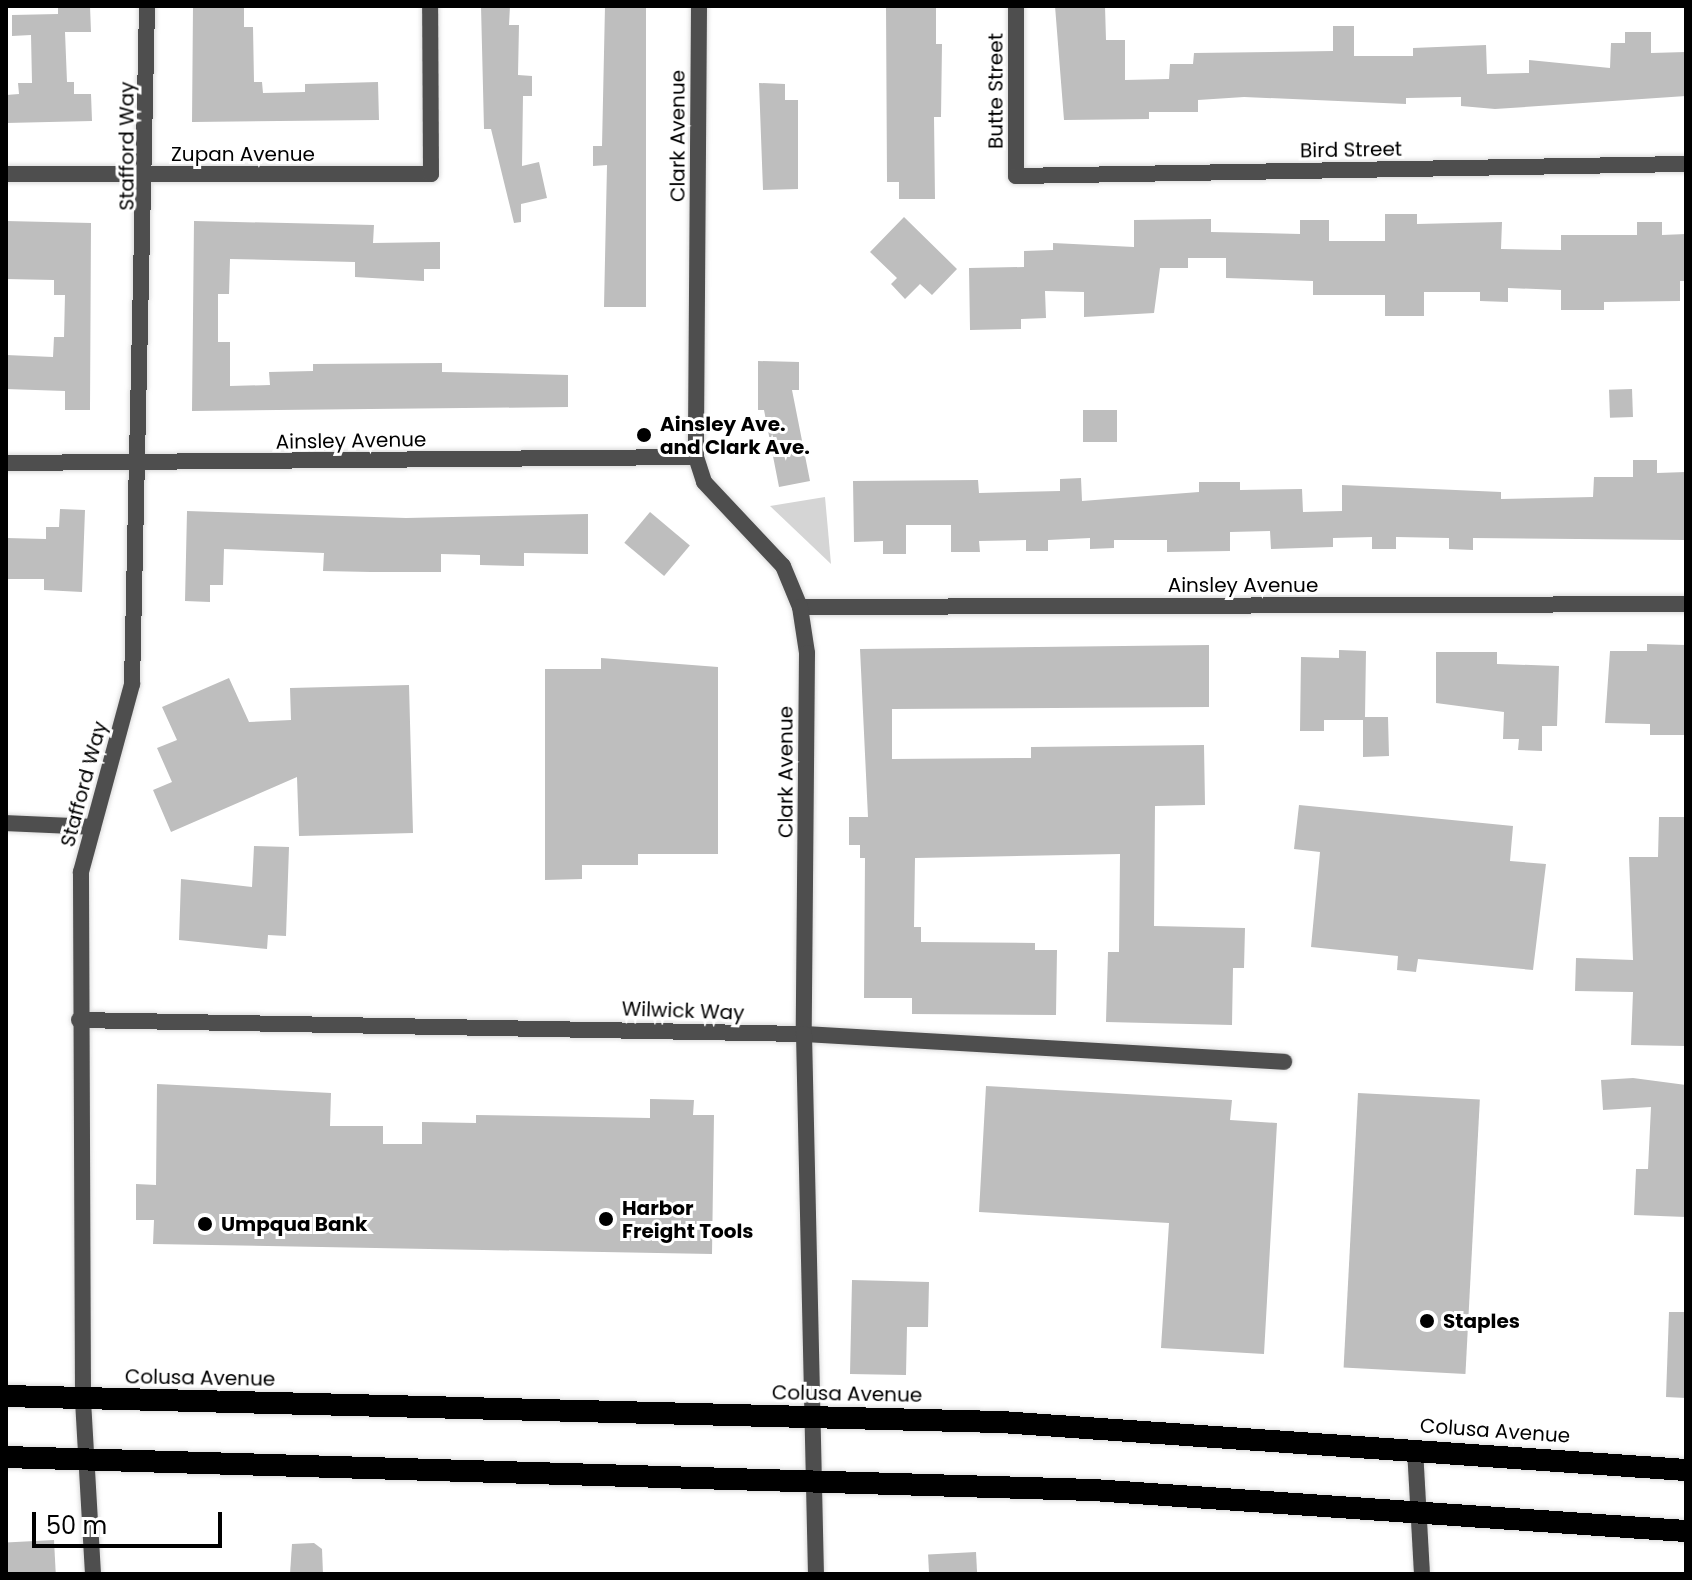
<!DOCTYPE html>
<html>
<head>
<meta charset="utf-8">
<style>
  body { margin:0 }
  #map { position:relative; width:1692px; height:1580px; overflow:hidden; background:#fff; font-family:Poppins,sans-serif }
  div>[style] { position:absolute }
  .green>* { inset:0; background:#d5d5d5 }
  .building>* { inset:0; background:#bebebe; transform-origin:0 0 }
  .roads { filter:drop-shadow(0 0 2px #dbdbdb) drop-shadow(0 0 2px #dbdbdb) }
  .minor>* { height:16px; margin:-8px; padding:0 8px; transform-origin:8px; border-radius:8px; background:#4e4e4e }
  .tertiary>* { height:16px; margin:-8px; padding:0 8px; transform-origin:8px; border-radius:8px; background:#4e4e4e }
  .trunk>* { height:22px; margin:-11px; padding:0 11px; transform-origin:11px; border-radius:11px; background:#000 }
  .dots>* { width:22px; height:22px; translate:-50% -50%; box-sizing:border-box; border:4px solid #fff; border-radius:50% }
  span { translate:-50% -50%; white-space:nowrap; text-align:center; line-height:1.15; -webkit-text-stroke:6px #fff; paint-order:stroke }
  .street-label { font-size:20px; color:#000 }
  .poi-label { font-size:20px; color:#000; font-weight:700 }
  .left { translate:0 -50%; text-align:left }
  .frame { position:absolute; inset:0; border:8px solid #000; pointer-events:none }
  .scale { position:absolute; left:32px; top:1512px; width:190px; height:36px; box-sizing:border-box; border:4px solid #000; border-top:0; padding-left:10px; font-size:24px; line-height:28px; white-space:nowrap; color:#000; -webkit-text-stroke:6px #fff; paint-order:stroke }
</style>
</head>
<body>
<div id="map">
  <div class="green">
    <div style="clip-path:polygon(825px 497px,831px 564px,770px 506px)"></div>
  </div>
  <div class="building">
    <div style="clip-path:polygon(58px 6px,90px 6px,91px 32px,65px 32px,67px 82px,74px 82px,74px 94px,91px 94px,92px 121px,6px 123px,6px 95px,19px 94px,18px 83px,32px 83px,31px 35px,12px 36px,12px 15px,58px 14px)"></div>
    <div style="clip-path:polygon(193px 6px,244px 6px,244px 27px,253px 27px,254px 82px,262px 82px,263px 93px,305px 92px,305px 84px,378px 82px,379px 120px,192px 122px)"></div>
    <div style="clip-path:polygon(481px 6px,510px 6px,509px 25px,519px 25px,518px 75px,532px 76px,532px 96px,523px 96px,522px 166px,539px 162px,547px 198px,521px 204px,521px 222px,514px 223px,491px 129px,484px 129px)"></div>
    <div style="clip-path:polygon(605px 6px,646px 6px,646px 307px,604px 307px,607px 165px,593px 166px,593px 146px,602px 146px)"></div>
    <div style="clip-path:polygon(886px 6px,936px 6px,936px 44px,942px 44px,941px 117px,934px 117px,935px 199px,899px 199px,899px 182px,887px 182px)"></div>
    <div style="clip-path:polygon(1055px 6px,1105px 6px,1106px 40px,1125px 40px,1125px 80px,1169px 79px,1170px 64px,1193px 64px,1194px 53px,1333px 51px,1333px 26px,1354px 26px,1354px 56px,1413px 56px,1413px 48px,1486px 45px,1487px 74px,1529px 73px,1529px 60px,1610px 68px,1611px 43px,1625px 43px,1625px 32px,1651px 32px,1651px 53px,1686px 52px,1686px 96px,1495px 109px,1461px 106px,1461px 97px,1406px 98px,1406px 104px,1244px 97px,1198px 100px,1198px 112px,1149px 112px,1149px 119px,1064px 120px)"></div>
    <div style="clip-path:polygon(759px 83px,785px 84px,785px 100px,798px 100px,798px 189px,763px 190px)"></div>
    <div style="clip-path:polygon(1385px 214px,1417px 214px,1417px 224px,1502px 222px,1501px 249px,1561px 250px,1561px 235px,1637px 235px,1637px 222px,1662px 222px,1662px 235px,1686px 234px,1686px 281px,1680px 281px,1680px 301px,1604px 302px,1604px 310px,1561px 310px,1561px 290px,1508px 288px,1508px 302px,1480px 301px,1480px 292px,1424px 292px,1424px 316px,1385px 316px,1385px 295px,1313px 295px,1313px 281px,1226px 278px,1226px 258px,1188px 258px,1188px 268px,1160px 268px,1154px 313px,1084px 317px,1084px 292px,1045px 291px,1046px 318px,1021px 319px,1021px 329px,970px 330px,969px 268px,1024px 267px,1024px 251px,1053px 250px,1053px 243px,1134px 247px,1134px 220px,1211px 219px,1211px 232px,1300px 234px,1300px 220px,1329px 220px,1329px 241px,1385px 241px)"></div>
    <div style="clip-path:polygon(904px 217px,957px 269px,932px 295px,920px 284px,905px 299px,891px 284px,897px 278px,870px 252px)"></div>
    <div style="clip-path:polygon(6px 221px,91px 223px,90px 410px,65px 410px,65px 391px,6px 389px,6px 355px,53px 357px,54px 337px,64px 337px,65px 295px,54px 295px,54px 280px,6px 279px)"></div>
    <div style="clip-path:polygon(194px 221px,374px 225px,373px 243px,440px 242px,440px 269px,424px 269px,424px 281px,355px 277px,355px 262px,230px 259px,229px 294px,218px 294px,218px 342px,230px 342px,230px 386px,270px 385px,269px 372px,313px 371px,313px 364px,442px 363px,442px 372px,568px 375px,568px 407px,192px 411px)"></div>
    <div style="clip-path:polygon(758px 361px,799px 362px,799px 390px,792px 390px,810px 481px,779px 487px,764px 410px,758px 410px)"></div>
    <div style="left:1632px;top:389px;width:28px;height:23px;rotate:88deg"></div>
    <div style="left:1083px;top:410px;width:34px;height:32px"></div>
    <div style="clip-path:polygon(1633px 460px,1657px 460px,1657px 473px,1686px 472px,1686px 540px,1473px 538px,1473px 550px,1449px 549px,1449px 538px,1396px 537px,1396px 549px,1372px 549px,1372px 537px,1333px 538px,1333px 547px,1271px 549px,1270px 531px,1230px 532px,1230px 551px,1167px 552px,1167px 540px,1114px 540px,1114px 548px,1090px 549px,1090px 538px,1048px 540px,1048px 551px,1026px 551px,1026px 540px,979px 541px,980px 552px,951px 552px,951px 525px,906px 525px,906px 554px,883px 554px,883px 541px,854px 542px,853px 481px,978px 480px,979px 493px,1060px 491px,1060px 479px,1081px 478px,1082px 501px,1199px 492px,1199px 482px,1240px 482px,1240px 490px,1302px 489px,1303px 512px,1342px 511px,1342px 485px,1501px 492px,1501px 499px,1593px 497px,1594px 477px,1633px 477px)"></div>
    <div style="clip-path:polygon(60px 509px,85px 510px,82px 592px,44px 590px,44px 579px,6px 579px,6px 538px,46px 539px,46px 527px,59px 527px)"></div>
    <div style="clip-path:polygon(187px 511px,406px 518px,588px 514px,588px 554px,524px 553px,524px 566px,480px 565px,480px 555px,441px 554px,441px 572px,371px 572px,323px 571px,324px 553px,224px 549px,223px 585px,210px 585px,210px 602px,185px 601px)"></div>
    <div style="left:650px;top:512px;width:52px;height:40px;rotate:40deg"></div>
    <div style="clip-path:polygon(1647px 644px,1686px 645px,1686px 735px,1650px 735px,1650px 724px,1605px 723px,1610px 651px,1647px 651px)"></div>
    <div style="clip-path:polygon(1209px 645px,1209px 707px,892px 709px,892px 759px,1031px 758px,1031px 747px,1204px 745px,1205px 805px,1155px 806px,1154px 926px,1245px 928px,1244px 968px,1233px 968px,1232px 1025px,1106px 1022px,1108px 952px,1119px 952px,1120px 854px,915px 858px,914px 927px,921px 927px,921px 942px,1035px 943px,1035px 950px,1057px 950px,1056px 1015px,912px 1014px,912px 998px,864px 998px,865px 858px,860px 858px,860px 845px,849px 845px,849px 817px,868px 817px,860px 649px)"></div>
    <div style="clip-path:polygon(1339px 650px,1366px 651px,1365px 717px,1388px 717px,1389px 756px,1363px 757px,1363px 720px,1324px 720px,1324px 731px,1300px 731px,1301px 657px,1339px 658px)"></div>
    <div style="clip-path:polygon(1436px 652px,1497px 652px,1497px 664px,1559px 666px,1557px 726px,1542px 726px,1542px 751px,1518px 750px,1519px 739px,1503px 739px,1504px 712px,1436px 703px)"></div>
    <div style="clip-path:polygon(601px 658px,718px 667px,718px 854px,638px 854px,638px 865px,582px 865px,582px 879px,545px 880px,545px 669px,601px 669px)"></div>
    <div style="clip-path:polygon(229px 678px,249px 722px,291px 720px,290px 688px,409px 685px,413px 833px,299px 836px,297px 777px,171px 832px,153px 790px,172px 782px,157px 748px,177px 740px,162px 707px)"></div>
    <div style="clip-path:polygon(1299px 805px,1513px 826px,1510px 861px,1546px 864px,1533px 970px,1418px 959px,1416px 972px,1397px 970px,1398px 956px,1311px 947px,1320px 852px,1294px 849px)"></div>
    <div style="clip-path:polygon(1659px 817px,1686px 817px,1686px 1046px,1631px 1045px,1633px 992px,1575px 991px,1576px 958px,1633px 960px,1629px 857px,1658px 857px)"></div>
    <div style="clip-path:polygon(254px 846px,289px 847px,286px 936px,268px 935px,267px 949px,179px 940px,181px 879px,252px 887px)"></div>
    <div style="clip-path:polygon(1633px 1078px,1686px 1085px,1686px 1217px,1634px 1215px,1636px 1169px,1648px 1169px,1651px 1107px,1603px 1110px,1601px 1080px)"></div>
    <div style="clip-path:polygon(157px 1084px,331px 1093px,330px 1126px,383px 1126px,383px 1144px,422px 1144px,422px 1122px,476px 1123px,476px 1115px,650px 1118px,650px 1099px,694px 1100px,693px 1115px,714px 1115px,712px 1254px,153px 1244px,154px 1220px,136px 1220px,136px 1184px,156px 1185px)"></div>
    <div style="clip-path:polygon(986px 1086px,1232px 1100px,1230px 1120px,1277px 1123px,1264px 1354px,1161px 1348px,1169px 1223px,979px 1212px)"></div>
    <div style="left:1358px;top:1093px;width:122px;height:275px;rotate:3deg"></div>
    <div style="clip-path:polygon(852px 1280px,929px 1282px,928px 1327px,907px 1327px,906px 1375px,850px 1374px)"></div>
    <div style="clip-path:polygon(1669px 1312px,1686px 1312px,1686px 1398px,1666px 1397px)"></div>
    <div style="left:54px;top:1540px;width:34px;height:48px;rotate:87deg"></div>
    <div style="clip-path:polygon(314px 1543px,322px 1549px,323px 1574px,290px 1574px,292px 1544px)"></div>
    <div style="left:976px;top:1552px;width:22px;height:48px;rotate:87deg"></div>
  </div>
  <div class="roads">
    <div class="minor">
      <div style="left:1016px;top:6px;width:170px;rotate:90deg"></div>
      <div style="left:1016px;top:176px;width:670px;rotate:-1.03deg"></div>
      <div style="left:6px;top:174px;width:425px"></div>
      <div style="left:431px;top:174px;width:168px;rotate:-90.3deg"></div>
      <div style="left:6px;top:463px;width:690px;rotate:-0.5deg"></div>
      <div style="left:800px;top:607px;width:886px;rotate:-0.19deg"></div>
      <div style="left:6px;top:823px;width:87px;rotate:2.6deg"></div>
      <div style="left:79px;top:1020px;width:725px;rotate:1.11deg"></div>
      <div style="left:804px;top:1034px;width:481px;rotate:3.3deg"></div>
      <div style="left:1415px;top:1449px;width:125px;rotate:86.8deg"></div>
      <div style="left:93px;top:1574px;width:175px;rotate:-93.3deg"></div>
      <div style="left:83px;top:1399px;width:527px;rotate:-90.22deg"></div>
      <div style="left:81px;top:872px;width:195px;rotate:-74.8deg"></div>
      <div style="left:132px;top:684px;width:678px;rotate:-88.73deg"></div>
    </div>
    <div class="tertiary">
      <div style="left:699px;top:6px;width:451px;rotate:90.4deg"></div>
      <div style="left:696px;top:457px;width:26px;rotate:72deg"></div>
      <div style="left:704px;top:482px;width:115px;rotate:46.8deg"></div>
      <div style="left:783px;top:566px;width:44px;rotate:67.5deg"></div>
      <div style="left:800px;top:607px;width:47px;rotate:81.3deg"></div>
      <div style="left:807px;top:653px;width:381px;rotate:90.5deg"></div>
      <div style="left:804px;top:1034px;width:540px;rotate:88.73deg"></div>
    </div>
    <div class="trunk">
      <div style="left:6px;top:1396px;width:995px;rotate:1.5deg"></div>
      <div style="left:1001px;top:1422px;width:687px;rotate:4.01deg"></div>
      <div style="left:6px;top:1457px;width:1088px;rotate:1.74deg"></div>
      <div style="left:1093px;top:1490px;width:594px;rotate:3.96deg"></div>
    </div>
  </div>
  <div class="dots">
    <div style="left:644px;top:435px;background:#000"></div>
    <div style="left:606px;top:1219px;background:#000"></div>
    <div style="left:205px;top:1224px;background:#000"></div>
    <div style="left:1427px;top:1321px;background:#000"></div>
  </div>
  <div class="street-label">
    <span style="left:996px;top:91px;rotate:-90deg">Butte Street</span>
    <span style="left:678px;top:136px;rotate:-90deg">Clark Avenue</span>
    <span style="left:127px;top:146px;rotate:-90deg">Stafford Way</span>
    <span style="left:1351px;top:150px;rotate:-1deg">Bird Street</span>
    <span style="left:243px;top:154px">Zupan Avenue</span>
    <span style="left:351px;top:441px;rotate:-1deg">Ainsley Avenue</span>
    <span style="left:1243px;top:585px">Ainsley Avenue</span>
    <span style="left:786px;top:772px;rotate:-90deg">Clark Avenue</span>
    <span style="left:84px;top:784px;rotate:-75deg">Stafford Way</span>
    <span style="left:683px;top:1011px;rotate:2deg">Wilwick Way</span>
    <span style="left:200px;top:1378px;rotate:1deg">Colusa Avenue</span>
    <span style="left:847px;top:1394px;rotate:1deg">Colusa Avenue</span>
    <span style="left:1495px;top:1431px;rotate:4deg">Colusa Avenue</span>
  </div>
  <div class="poi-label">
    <span class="left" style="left:660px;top:436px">Ainsley Ave.<br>and Clark Ave.</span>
    <span class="left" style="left:622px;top:1220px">Harbor<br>Freight Tools</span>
    <span class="left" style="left:221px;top:1224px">Umpqua Bank</span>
    <span class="left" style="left:1443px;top:1321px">Staples</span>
  </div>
  <div class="frame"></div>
  <div class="scale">50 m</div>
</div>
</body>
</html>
